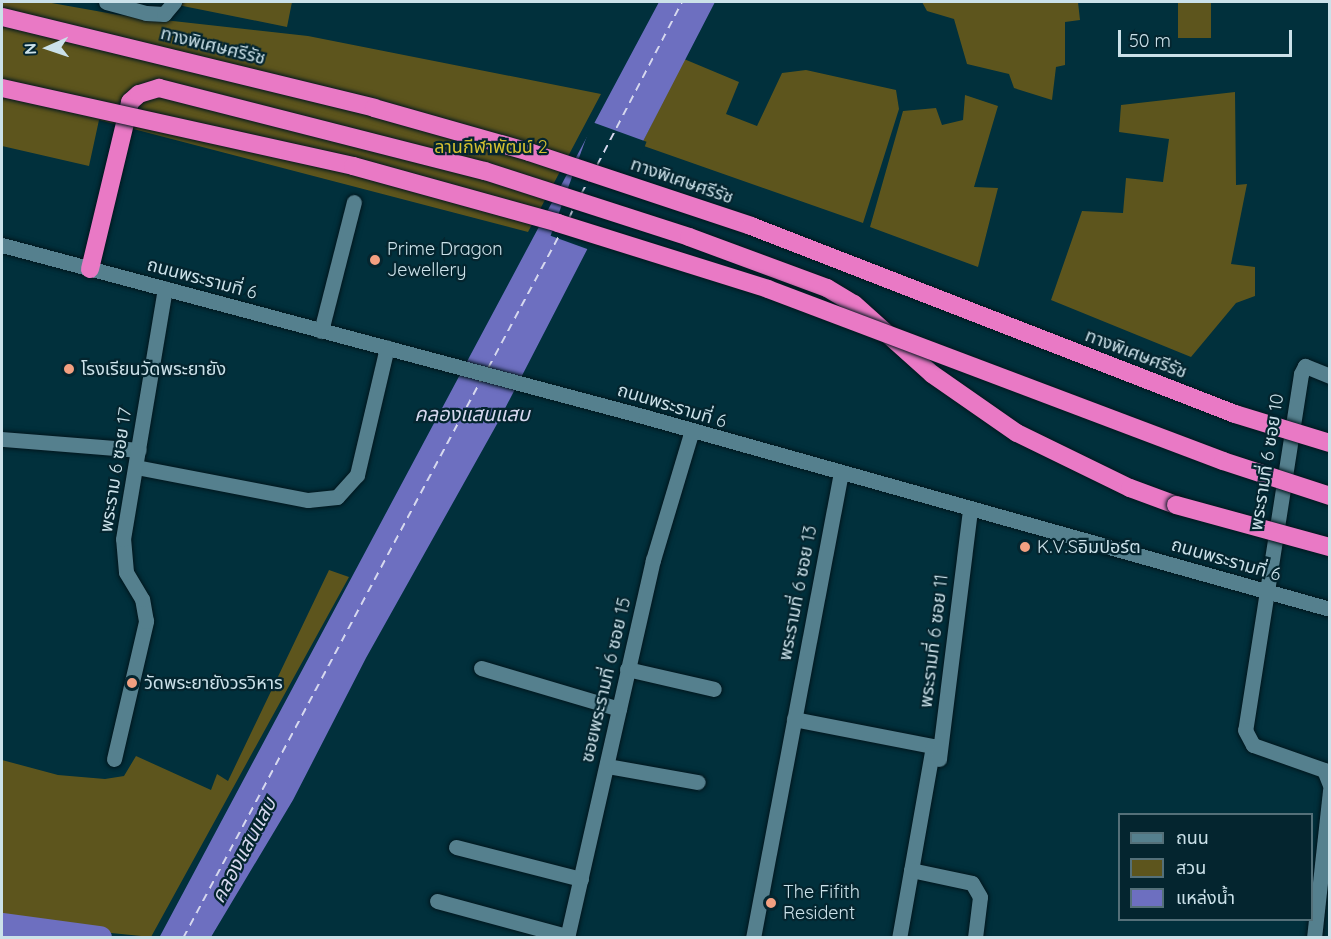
<!DOCTYPE html>
<html>
<head>
<meta charset="utf-8">
<style>
  body { margin:0 }
  #map { position:relative; width:1331px; height:939px; overflow:hidden; background:#01303c; font-family:Quicksand,"Noto Sans Thai",sans-serif }
  div>[style] { position:absolute }
  .green>* { inset:0; background:#5d551d; transform-origin:0 0 }
  .water>* { inset:0; background:#6d6fc0 }
  .pier>* { inset:0; background:#01303c; transform-origin:0 0 }
  .canal>* { height:24px; margin:-12px; padding:0 12px; transform-origin:12px; border-radius:12px; background:#6d6fc0 }
  .ferry>* { height:1.5px; margin-top:-0.75px; transform-origin:0; background:repeating-linear-gradient(90deg,#d6d8ee 0 8px,transparent 0 14px) }
  .roads { filter:drop-shadow(0 0 2px #02161d) drop-shadow(0 0 2px #02161d) }
  .street>* { height:15px; margin:-7.5px; padding:0 7.5px; transform-origin:7.5px; border-radius:7.5px; background:#55808e }
  .secondary>* { height:15px; margin:-7.5px; padding:0 7.5px; transform-origin:7.5px; border-radius:7.5px; background:#55808e }
  .highway>* { height:18px; margin:-9px; padding:0 9px; transform-origin:9px; border-radius:9px; background:#e979c5 }
  .bridges { filter:drop-shadow(0 0 2px #02161d) drop-shadow(0 0 2px #02161d) }
  .highway-bridge>* { height:18px; margin:-9px; padding:0 9px; transform-origin:9px; border-radius:9px; background:#e979c5 }
  .dots>* { width:16px; height:16px; translate:-50% -50%; box-sizing:border-box; border:3px solid #04252f; border-radius:50% }
  span { translate:-50% -50%; white-space:nowrap; text-align:center; line-height:1.15; -webkit-text-stroke:4.5px #04252f; paint-order:stroke }
  .street-label { font-size:18px; color:#cbe1e9 }
  .park-label { font-size:18px; color:#d4c031 }
  .poi-label { font-size:18px; color:#cbe1e9 }
  .left { translate:0 -50%; text-align:left }
  .water-label { font-size:20px; color:#d6d8ee; font-style:italic }
  .frame { position:absolute; inset:0; border:3px solid #cbe1e9; pointer-events:none }
  .legend { position:absolute; left:1118px; top:813px; width:195px; height:108px; box-sizing:border-box; background:#04252f; border:2px solid #547079; margin:0; padding:8px 10px; list-style:none; font-size:18px; color:#cbe1e9 }
  .legend li { display:flex; align-items:center; gap:12px; height:30px }
  .legend b { width:30px; border:2px solid #547079 }
  .north { position:absolute; left:18px; top:18px; width:60px; height:60px; -webkit-text-stroke:4px #04252f; paint-order:stroke; rotate:267deg; font-size:16px; font-weight:700; line-height:24px; text-align:center; color:#cbe1e9 }
  .north::after { content:''; display:block; margin:auto; width:21px; height:27px; background:#cbe1e9; clip-path:polygon(50% 0,100% 100%,50% 72%,0 100%) }
  .scale { position:absolute; left:1118px; top:30px; width:174px; height:27px; box-sizing:border-box; border:3px solid #cbe1e9; border-top:0; padding-left:8px; font-size:18px; line-height:21px; white-space:nowrap; color:#cbe1e9; -webkit-text-stroke:4px #04252f; paint-order:stroke }
</style>
</head>
<body>
<div id="map">
  <div class="green">
    <div style="clip-path:polygon(2px 2px,46px 2px,119px 15px,308px 36px,601px 94px,528px 232px,99px 120px,89px 166px,2px 146px)"></div>
    <div style="clip-path:polygon(163px 2px,292px 2px,287px 27px)"></div>
    <div style="clip-path:polygon(922px 2px,1078px 2px,1080px 20px,1065px 22px,1065px 65px,1056px 67px,1052px 100px,1014px 88px,1009px 74px,967px 64px,954px 19px,927px 11px)"></div>
    <div style="left:1178px;top:2px;width:33px;height:36px"></div>
    <div style="clip-path:polygon(684px 59px,739px 82px,726px 114px,757px 126px,782px 73px,806px 70px,896px 90px,899px 109px,863px 223px,641px 145px)"></div>
    <div style="clip-path:polygon(1235px 92px,1236px 185px,1247px 184px,1231px 264px,1255px 267px,1255px 296px,1236px 303px,1191px 357px,1051px 300px,1082px 211px,1123px 213px,1126px 178px,1163px 182px,1169px 139px,1119px 132px,1121px 105px)"></div>
    <div style="clip-path:polygon(965px 95px,998px 106px,974px 187px,998px 188px,978px 267px,870px 227px,903px 111px,936px 108px,942px 125px,963px 120px)"></div>
    <div style="clip-path:polygon(329px 570px,349px 577px,151px 937px,2px 922px,2px 760px,58px 775px,105px 779px,124px 776px,136px 756px,211px 790px,217px 774px,228px 781px)"></div>
  </div>
  <div class="water">
    <div style="clip-path:polygon(659px 2px,715px 2px,497px 424px,366px 658px,293px 800px,211px 937px,159px 938px)"></div>
  </div>
  <div class="pier">
    <div style="left:592px;top:122px;width:58px;height:121px;rotate:20deg"></div>
  </div>
  <div class="canal">
    <div style="left:2px;top:925px;width:99px;rotate:7.6deg"></div>
  </div>
  <div class="ferry">
    <div style="left:597px;top:165px;width:184px;rotate:-62.5deg"></div>
    <div style="left:581px;top:194px;width:17px;rotate:-62deg"></div>
    <div style="left:569px;top:218px;width:10px;rotate:-66deg"></div>
    <div style="left:488px;top:368px;width:154px;rotate:-61.8deg"></div>
    <div style="left:183px;top:938px;width:633px;rotate:-61.9deg"></div>
  </div>
  <div class="roads">
    <div class="street">
      <div style="left:106px;top:2px;width:41px;rotate:15.4deg"></div>
      <div style="left:146px;top:13px;width:18px;rotate:3deg"></div>
      <div style="left:164px;top:14px;width:16px;rotate:-50deg"></div>
      <div style="left:321px;top:331px;width:133px;rotate:-75.7deg"></div>
      <div style="left:1330px;top:376px;width:27px;rotate:-158deg"></div>
      <div style="left:1305px;top:366px;width:9px;rotate:117deg"></div>
      <div style="left:1301px;top:374px;width:360px;rotate:98.9deg"></div>
      <div style="left:1245px;top:730px;width:17px;rotate:62deg"></div>
      <div style="left:1253px;top:745px;width:75px;rotate:19.4deg"></div>
      <div style="left:1324px;top:770px;width:16px;rotate:68deg"></div>
      <div style="left:2px;top:439px;width:137px;rotate:4.6deg"></div>
      <div style="left:136px;top:467px;width:175px;rotate:10.9deg"></div>
      <div style="left:308px;top:500px;width:29px;rotate:-6deg"></div>
      <div style="left:337px;top:497px;width:30px;rotate:-48deg"></div>
      <div style="left:357px;top:475px;width:131px;rotate:-76.8deg"></div>
      <div style="left:481px;top:668px;width:144px;rotate:16.5deg"></div>
      <div style="left:627px;top:669px;width:89px;rotate:12.9deg"></div>
      <div style="left:794px;top:719px;width:142px;rotate:11deg"></div>
      <div style="left:933px;top:746px;width:195px;rotate:100deg"></div>
      <div style="left:114px;top:759px;width:142px;rotate:-76.9deg"></div>
      <div style="left:146px;top:621px;width:22px;rotate:-100deg"></div>
      <div style="left:142px;top:599px;width:31px;rotate:-121deg"></div>
      <div style="left:126px;top:572px;width:33px;rotate:-95deg"></div>
      <div style="left:123px;top:539px;width:254px;rotate:-80.5deg"></div>
      <div style="left:939px;top:759px;width:252px;rotate:-82.9deg"></div>
      <div style="left:607px;top:766px;width:92px;rotate:10deg"></div>
      <div style="left:456px;top:847px;width:129px;rotate:14.4deg"></div>
      <div style="left:911px;top:870px;width:62px;rotate:12deg"></div>
      <div style="left:972px;top:883px;width:16px;rotate:60deg"></div>
      <div style="left:980px;top:897px;width:41px;rotate:97deg"></div>
      <div style="left:437px;top:901px;width:135px;rotate:15.1deg"></div>
      <div style="left:567px;top:938px;width:388px;rotate:-77.2deg"></div>
      <div style="left:653px;top:560px;width:133px;rotate:-73.3deg"></div>
      <div style="left:753px;top:938px;width:472px;rotate:-79.3deg"></div>
      <div style="left:1314px;top:938px;width:149px;rotate:-83.8deg"></div>
    </div>
    <div class="secondary">
      <div style="left:2px;top:245px;width:667px;rotate:14.95deg"></div>
      <div style="left:646px;top:417px;width:710px;rotate:15.68deg"></div>
    </div>
    <div class="highway">
      <div style="left:90px;top:269px;width:172px;rotate:-76.5deg"></div>
      <div style="left:130px;top:102px;width:12px;rotate:-42deg"></div>
      <div style="left:139px;top:94px;width:21px;rotate:-17deg"></div>
      <div style="left:159px;top:88px;width:336px;rotate:14.3deg"></div>
      <div style="left:485px;top:171px;width:214px;rotate:17.9deg"></div>
      <div style="left:689px;top:237px;width:147px;rotate:20.3deg"></div>
      <div style="left:827px;top:288px;width:31px;rotate:31deg"></div>
      <div style="left:854px;top:304px;width:105px;rotate:41.9deg"></div>
      <div style="left:932px;top:374px;width:103px;rotate:34.8deg"></div>
      <div style="left:1017px;top:433px;width:126px;rotate:26deg"></div>
      <div style="left:1130px;top:488px;width:49px;rotate:20.3deg"></div>
    </div>
  </div>
  <div class="bridges">
    <div class="highway-bridge">
      <div style="left:2px;top:17px;width:383px;rotate:13.7deg"></div>
      <div style="left:374px;top:108px;width:161px;rotate:15.8deg"></div>
      <div style="left:529px;top:152px;width:234px;rotate:18.4deg"></div>
      <div style="left:751px;top:226px;width:519px;rotate:21.23deg"></div>
      <div style="left:1235px;top:414px;width:99px;rotate:17deg"></div>
      <div style="left:2px;top:88px;width:360px;rotate:12.5deg"></div>
      <div style="left:353px;top:166px;width:213px;rotate:15.5deg"></div>
      <div style="left:558px;top:223px;width:220px;rotate:17.4deg"></div>
      <div style="left:768px;top:289px;width:486px;rotate:20.7deg"></div>
      <div style="left:1223px;top:461px;width:113px;rotate:18.1deg"></div>
      <div style="left:1176px;top:505px;width:160px;rotate:15.3deg"></div>
    </div>
  </div>
  <div class="dots">
    <div style="left:375px;top:260px;background:#f3a081"></div>
    <div style="left:69px;top:369px;background:#f3a081"></div>
    <div style="left:1025px;top:547px;background:#f3a081"></div>
    <div style="left:132px;top:683px;background:#f3a081"></div>
    <div style="left:771px;top:903px;background:#f3a081"></div>
  </div>
  <div class="street-label">
    <span style="left:213px;top:46px;rotate:14deg">ทางพิเศษศรีรัช</span>
    <span style="left:682px;top:181px;rotate:19deg">ทางพิเศษศรีรัช</span>
    <span style="left:202px;top:279px;rotate:15deg">ถนนพระรามที่ 6</span>
    <span style="left:1136px;top:354px;rotate:21deg">ทางพิเศษศรีรัช</span>
    <span style="left:672px;top:406px;rotate:17deg">ถนนพระรามที่ 6</span>
    <span style="left:1267px;top:462px;rotate:-81deg">พระรามที่ 6 ซอย 10</span>
    <span style="left:116px;top:470px;rotate:-81deg">พระราม 6 ซอย 17</span>
    <span style="left:1226px;top:560px;rotate:16deg">ถนนพระรามที่ 6</span>
    <span style="left:798px;top:593px;rotate:-79deg">พระรามที่ 6 ซอย 13</span>
    <span style="left:934px;top:641px;rotate:-83deg">พระรามที่ 6 ซอย 11</span>
    <span style="left:606px;top:680px;rotate:-77deg">ซอยพระรามที่ 6 ซอย 15</span>
  </div>
  <div class="park-label">
    <span style="left:491px;top:147px">ลานกีฬาพัฒน์ 2</span>
  </div>
  <div class="poi-label">
    <span class="left" style="left:387px;top:260px">Prime Dragon<br>Jewellery</span>
    <span class="left" style="left:81px;top:369px">โรงเรียนวัดพระยายัง</span>
    <span class="left" style="left:1037px;top:547px">K.V.Sอิมปอร์ต</span>
    <span class="left" style="left:144px;top:683px">วัดพระยายังวรวิหาร</span>
    <span class="left" style="left:783px;top:903px">The Fifith<br>Resident</span>
  </div>
  <div class="water-label">
    <span style="left:472px;top:413px">คลองแสนแสบ</span>
    <span style="left:243px;top:850px;rotate:-62deg">คลองแสนแสบ</span>
  </div>
  <div class="frame"></div>
  <ul class="legend">
  <li><b style="height:8px;background:#55808e"></b>ถนน</li>
  <li><b style="height:16px;background:#5d551d"></b>สวน</li>
  <li><b style="height:16px;background:#6d6fc0"></b>แหล่งน้ำ</li>
  </ul>
  <div class="north">N</div>
  <div class="scale">50 m</div>
</div>
</body>
</html>
